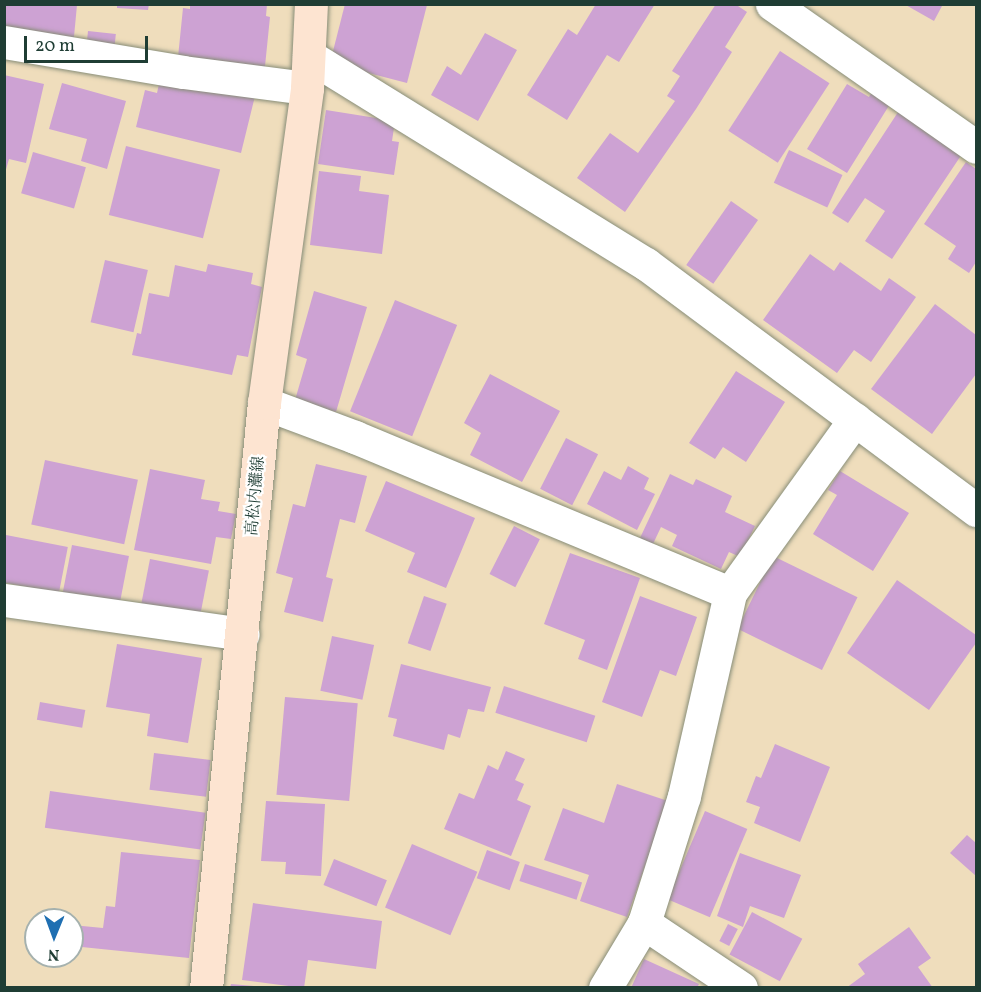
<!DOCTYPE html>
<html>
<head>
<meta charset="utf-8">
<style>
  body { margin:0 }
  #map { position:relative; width:981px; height:992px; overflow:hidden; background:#efddbc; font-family:Vollkorn,"Noto Serif JP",serif }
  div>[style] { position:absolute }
  .building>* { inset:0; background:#cda2d3; transform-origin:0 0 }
  .roads { filter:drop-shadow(0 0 2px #878d78) drop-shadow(0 0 2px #878d78) }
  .street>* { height:33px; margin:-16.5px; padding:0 16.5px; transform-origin:16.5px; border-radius:16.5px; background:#fff }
  .secondary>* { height:33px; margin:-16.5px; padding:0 16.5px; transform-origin:16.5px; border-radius:16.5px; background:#fde4d1 }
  span { translate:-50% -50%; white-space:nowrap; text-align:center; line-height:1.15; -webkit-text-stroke:4.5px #fff; paint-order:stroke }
  .street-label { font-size:16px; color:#1f3d34 }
  .frame { position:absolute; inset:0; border:6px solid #1f3d34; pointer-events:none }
  .north { position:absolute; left:24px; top:908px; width:60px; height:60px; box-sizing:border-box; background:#fff; border:2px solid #a5b1ae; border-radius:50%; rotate:181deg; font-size:16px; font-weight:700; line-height:24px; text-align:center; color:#1f3d34 }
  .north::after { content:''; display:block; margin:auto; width:21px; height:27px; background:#1f6fb2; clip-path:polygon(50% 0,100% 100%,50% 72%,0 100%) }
  .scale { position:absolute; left:24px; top:36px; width:124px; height:27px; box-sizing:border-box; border:3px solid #1f3d34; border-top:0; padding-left:8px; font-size:18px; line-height:21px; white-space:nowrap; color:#1f3d34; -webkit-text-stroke:4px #fff; paint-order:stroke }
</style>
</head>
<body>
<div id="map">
  <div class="building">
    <div style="clip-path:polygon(117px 4px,149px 4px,148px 10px,117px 8px)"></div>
    <div style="clip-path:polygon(190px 4px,267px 4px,266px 16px,270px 17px,264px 76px,177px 67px,183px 8px,190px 9px)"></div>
    <div style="clip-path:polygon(345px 4px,427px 5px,407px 83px,330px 63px)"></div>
    <div style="clip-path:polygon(596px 4px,655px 4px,619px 62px,607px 55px,567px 120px,527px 95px,568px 29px,577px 35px)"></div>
    <div style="clip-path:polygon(716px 4px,735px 4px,747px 12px,725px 47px,732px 52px,696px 109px,625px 212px,577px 178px,610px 133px,638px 153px,675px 101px,667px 96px,680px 76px,672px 71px)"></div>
    <div style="clip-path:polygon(904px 4px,943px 4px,934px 21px)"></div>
    <div style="clip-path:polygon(4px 5px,77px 5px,73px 47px,4px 39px)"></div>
    <div style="left:88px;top:31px;width:28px;height:21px;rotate:6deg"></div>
    <div style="clip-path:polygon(485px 33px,517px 50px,478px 121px,431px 95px,447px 66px,461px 75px)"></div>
    <div style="left:780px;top:51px;width:59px;height:95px;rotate:33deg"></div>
    <div style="clip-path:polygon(4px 75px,44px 84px,26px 163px,9px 159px,5px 173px)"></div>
    <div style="clip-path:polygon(185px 80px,255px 96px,241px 153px,136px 127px,145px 90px,157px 93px,159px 84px,183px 89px)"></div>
    <div style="clip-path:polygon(62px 83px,126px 101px,107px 169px,81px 161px,87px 139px,49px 129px)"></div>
    <div style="clip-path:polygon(847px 84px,869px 97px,872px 92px,890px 104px,847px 173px,807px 149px)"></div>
    <div style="clip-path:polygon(902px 106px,966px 148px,892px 259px,865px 241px,885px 211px,865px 198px,848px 223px,832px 213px)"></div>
    <div style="clip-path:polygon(326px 110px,395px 121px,392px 141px,399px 142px,394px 175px,318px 164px)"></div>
    <div style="left:126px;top:146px;width:97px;height:71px;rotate:14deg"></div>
    <div style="left:789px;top:150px;width:59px;height:36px;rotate:25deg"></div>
    <div style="left:33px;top:152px;width:55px;height:43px;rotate:16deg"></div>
    <div style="clip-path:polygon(966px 162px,976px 169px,976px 262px,969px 273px,948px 259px,956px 246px,924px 224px)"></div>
    <div style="clip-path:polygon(319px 171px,361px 176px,359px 191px,389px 195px,382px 254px,310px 245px)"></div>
    <div style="left:731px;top:201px;width:33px;height:78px;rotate:35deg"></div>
    <div style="clip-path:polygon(810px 254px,834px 271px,840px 262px,881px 291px,889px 278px,916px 297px,871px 362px,854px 350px,837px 373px,763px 320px)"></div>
    <div style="left:105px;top:260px;width:44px;height:64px;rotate:13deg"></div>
    <div style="clip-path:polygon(208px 264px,253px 273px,251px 284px,262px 287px,248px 357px,237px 355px,232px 375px,132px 355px,137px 333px,141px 334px,149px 293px,169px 297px,175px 265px,206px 272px)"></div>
    <div style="clip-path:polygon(314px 291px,367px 307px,336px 412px,295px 400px,307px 359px,296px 355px)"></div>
    <div style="left:395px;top:300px;width:67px;height:120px;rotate:22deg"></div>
    <div style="clip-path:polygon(935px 304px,976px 335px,976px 374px,932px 434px,871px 389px)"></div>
    <div style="clip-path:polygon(736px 371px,785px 402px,746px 462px,723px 447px,715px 459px,689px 443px)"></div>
    <div style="clip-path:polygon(490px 374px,560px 411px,522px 482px,470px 455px,481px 433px,464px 423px)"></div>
    <div style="left:566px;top:438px;width:36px;height:57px;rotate:27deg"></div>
    <div style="left:45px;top:460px;width:95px;height:66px;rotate:12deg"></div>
    <div style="clip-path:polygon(316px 464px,367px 476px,355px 523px,340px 519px,326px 577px,333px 579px,323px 622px,284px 612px,293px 578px,276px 573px,293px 504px,305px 507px)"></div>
    <div style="clip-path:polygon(628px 466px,649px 478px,644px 489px,655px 494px,637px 530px,587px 504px,604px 471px,621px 480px)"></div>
    <div style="clip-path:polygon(150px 469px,205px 480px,201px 499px,220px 502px,218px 511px,236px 514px,231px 539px,216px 537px,211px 564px,134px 550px)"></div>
    <div style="clip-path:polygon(840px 471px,909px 513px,873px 571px,813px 534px,837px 495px,828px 490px)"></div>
    <div style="clip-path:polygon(670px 474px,693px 485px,696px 479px,732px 496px,725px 512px,755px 526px,740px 557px,729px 552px,721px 569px,672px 546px,677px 535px,661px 527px,653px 544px,640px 538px)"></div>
    <div style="clip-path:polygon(386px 481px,475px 518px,446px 588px,407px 572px,415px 553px,365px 531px)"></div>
    <div style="left:514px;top:526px;width:29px;height:54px;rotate:27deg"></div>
    <div style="left:6px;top:535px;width:63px;height:47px;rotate:11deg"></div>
    <div style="left:72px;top:545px;width:58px;height:50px;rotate:11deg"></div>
    <div style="clip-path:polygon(570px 553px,640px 578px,607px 670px,578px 659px,585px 640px,544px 624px)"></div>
    <div style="left:773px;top:556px;width:94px;height:81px;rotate:26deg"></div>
    <div style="left:150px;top:559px;width:60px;height:53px;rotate:11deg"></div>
    <div style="clip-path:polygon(897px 580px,976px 635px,976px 643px,929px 710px,847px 653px)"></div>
    <div style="left:424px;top:596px;width:24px;height:50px;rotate:19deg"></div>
    <div style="clip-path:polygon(640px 596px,697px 617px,676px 676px,660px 670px,642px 717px,602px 702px)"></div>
    <div style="left:332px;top:636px;width:43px;height:56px;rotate:12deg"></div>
    <div style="clip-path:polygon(117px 644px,202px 658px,188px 743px,147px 736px,150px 714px,106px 707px)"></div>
    <div style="clip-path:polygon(401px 664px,491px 687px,484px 712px,468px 709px,460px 738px,448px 734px,444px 750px,393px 736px,397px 719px,388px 717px)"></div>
    <div style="left:504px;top:686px;width:96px;height:28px;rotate:18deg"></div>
    <div style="left:285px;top:697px;width:73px;height:98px;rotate:5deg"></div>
    <div style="left:40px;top:702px;width:46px;height:18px;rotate:10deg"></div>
    <div style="clip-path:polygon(775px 744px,830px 767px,800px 842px,754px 823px,760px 807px,746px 802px,756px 776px,761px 778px)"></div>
    <div style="clip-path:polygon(506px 751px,525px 759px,515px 780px,524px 784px,517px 800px,531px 806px,511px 856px,444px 829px,459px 793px,474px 799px,488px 765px,498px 770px)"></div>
    <div style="left:154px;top:753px;width:57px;height:37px;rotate:7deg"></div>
    <div style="clip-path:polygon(617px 784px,668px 801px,627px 917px,580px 901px,589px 875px,544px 860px,563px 808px,604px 823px)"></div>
    <div style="left:50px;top:791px;width:157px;height:37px;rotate:8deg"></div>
    <div style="clip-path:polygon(266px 801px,325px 804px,321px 876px,285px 874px,286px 862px,261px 861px)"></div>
    <div style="left:705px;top:811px;width:46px;height:96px;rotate:23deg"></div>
    <div style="clip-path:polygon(967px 835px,976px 843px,976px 876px,950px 853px)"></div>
    <div style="left:412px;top:844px;width:71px;height:69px;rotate:23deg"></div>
    <div style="left:487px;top:850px;width:35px;height:30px;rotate:20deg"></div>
    <div style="clip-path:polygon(121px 852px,200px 860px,189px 958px,72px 946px,72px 925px,103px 928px,106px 906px,115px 907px)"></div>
    <div style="clip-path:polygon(740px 853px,801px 875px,784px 918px,750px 906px,743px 927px,717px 916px)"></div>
    <div style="left:334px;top:859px;width:57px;height:28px;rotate:22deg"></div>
    <div style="left:525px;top:864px;width:60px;height:18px;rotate:18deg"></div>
    <div style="clip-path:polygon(253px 903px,382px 921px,376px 969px,308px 960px,304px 988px,242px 980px)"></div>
    <div style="left:752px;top:912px;width:57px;height:48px;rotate:28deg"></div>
    <div style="left:728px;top:924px;width:11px;height:19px;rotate:27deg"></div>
    <div style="clip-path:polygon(909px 927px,931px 958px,918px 967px,933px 988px,846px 988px,865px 974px,858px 964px)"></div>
    <div style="clip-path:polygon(644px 959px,699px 984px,697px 988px,631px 988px)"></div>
    <div style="clip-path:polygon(231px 984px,254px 986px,254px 988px,230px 988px)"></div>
  </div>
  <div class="roads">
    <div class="street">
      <div style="left:772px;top:4px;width:249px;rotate:35deg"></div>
      <div style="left:4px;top:42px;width:181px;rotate:9.5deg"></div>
      <div style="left:183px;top:72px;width:125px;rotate:7.4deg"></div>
      <div style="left:309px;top:56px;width:396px;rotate:31.7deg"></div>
      <div style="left:646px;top:264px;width:412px;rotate:36.7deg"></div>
      <div style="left:264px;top:403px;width:97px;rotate:20.5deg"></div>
      <div style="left:355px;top:437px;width:406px;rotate:22.6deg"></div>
      <div style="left:4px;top:600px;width:241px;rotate:8.1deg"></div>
      <div style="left:605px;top:988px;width:76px;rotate:-59deg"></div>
      <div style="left:741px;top:988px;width:117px;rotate:-146.2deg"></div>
      <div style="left:644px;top:923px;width:133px;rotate:-72.5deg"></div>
      <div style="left:684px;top:796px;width:208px;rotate:-77.2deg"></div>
      <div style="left:730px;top:593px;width:214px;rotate:-54.3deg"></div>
    </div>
    <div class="secondary">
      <div style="left:206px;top:988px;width:588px;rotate:-84.34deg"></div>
      <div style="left:264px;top:403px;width:318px;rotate:-82.2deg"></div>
      <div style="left:307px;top:88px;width:84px;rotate:-87.3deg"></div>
    </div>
  </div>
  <div class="street-label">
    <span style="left:256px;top:496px;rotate:-85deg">高松内灘線</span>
  </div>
  <div class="frame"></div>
  <div class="north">N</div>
  <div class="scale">20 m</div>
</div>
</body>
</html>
